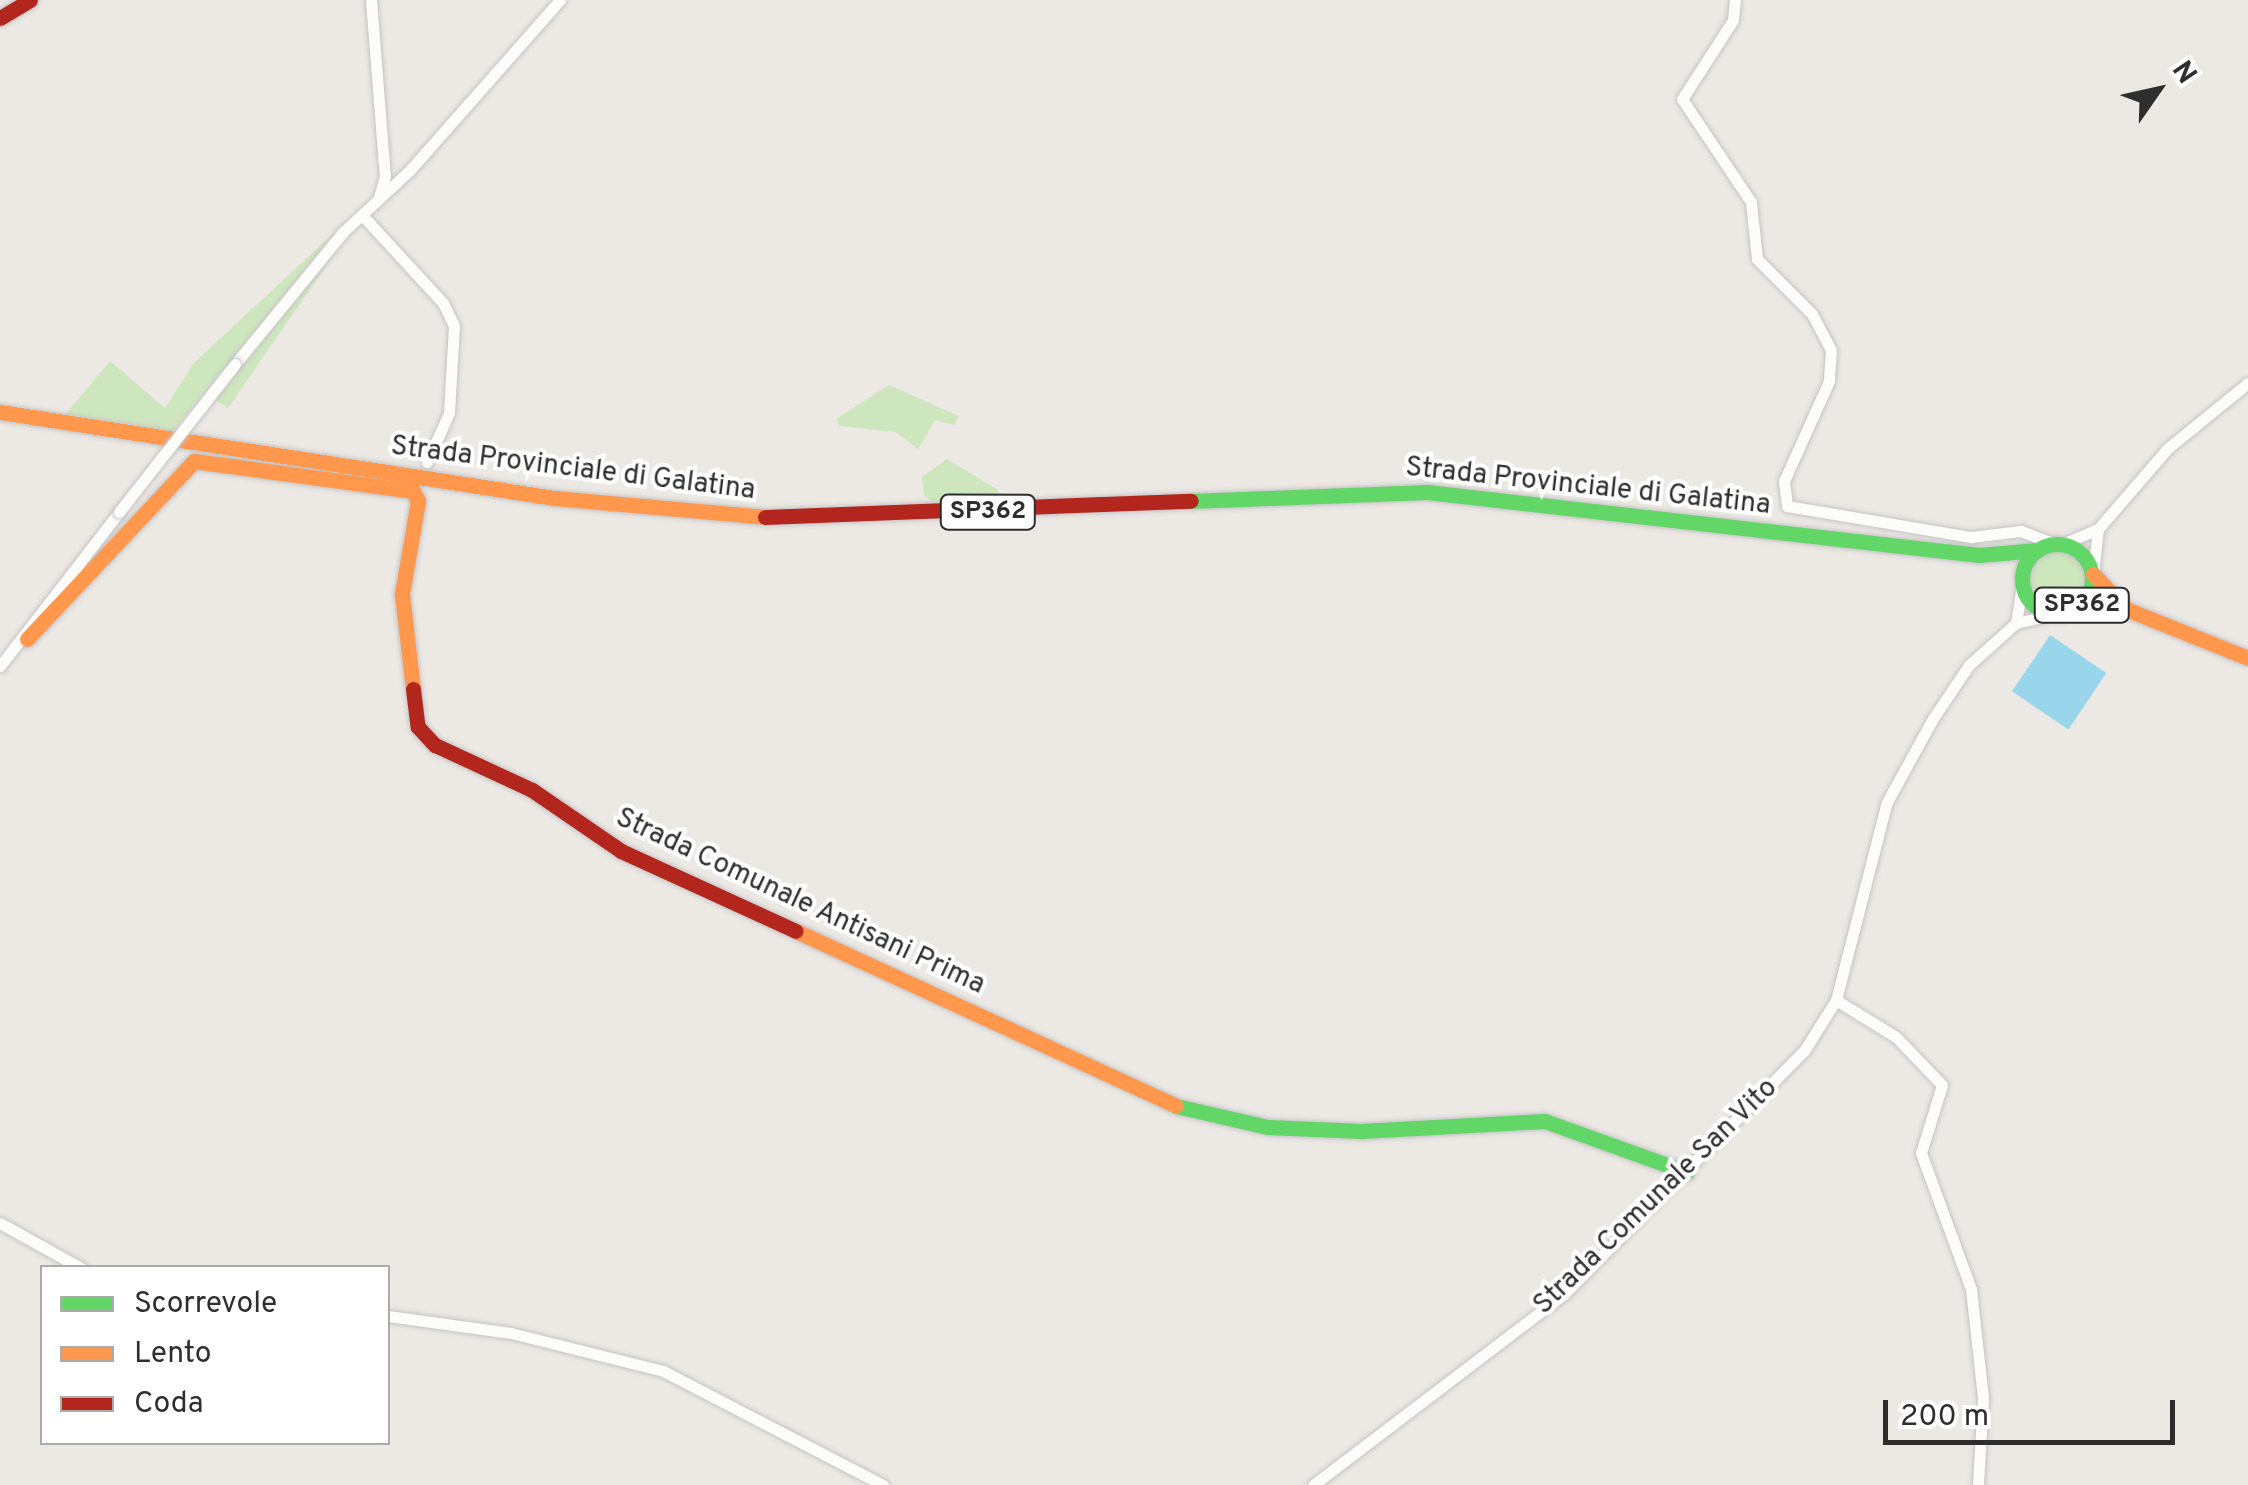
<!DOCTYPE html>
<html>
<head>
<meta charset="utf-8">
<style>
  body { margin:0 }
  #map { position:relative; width:2248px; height:1485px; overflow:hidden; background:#ece8e4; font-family:Overpass,sans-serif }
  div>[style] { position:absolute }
  .green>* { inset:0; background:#cee6be }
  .round { border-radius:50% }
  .water>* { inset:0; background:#99d6ec; transform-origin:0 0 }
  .roads { filter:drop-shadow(0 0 2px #c5c4c5) drop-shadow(0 0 2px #c5c4c5) }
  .street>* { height:11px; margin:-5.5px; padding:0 5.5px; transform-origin:5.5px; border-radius:5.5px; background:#fcfcfb }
  .fast>* { height:15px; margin:-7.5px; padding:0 7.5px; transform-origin:7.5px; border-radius:7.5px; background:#63d668 }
  .fast>.ring { margin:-7.5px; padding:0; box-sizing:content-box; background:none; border:15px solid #63d668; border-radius:50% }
  .slow>* { height:15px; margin:-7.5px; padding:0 7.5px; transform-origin:7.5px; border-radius:7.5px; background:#ff974d }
  .jam>* { height:15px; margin:-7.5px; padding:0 7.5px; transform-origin:7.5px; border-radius:7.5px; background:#b3261e }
  .bridges { filter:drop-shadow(0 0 2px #c5c4c5) drop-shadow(0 0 2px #c5c4c5) }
  .street-bridge>* { height:11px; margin:-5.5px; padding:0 5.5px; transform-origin:5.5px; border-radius:5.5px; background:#fcfcfb }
  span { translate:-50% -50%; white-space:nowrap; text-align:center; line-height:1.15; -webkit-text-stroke:8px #fff; paint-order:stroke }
  .shield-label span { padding:2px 8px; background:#fff; border:2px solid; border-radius:8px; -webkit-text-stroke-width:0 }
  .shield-label { font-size:25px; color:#2e2e2e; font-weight:700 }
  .street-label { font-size:28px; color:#2e2e2e }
  .legend { position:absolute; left:40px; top:1265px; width:350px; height:180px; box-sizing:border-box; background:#fff; border:2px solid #ababab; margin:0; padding:12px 18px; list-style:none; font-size:30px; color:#2e2e2e }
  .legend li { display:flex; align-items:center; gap:20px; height:50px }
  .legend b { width:50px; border:2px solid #ababab }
  .north { position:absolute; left:2108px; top:40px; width:100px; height:100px; -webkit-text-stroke:8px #fff; paint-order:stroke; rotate:56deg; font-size:28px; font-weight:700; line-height:40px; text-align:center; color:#2e2e2e }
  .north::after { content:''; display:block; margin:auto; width:35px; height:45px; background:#2e2e2e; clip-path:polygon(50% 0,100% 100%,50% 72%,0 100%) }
  .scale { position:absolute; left:1883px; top:1400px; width:292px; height:45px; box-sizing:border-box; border:5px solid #2e2e2e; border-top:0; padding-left:12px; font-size:30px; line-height:35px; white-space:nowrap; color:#2e2e2e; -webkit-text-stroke:8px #fff; paint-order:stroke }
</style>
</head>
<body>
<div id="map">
  <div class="green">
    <div style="clip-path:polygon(336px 231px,173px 431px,66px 414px,110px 361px,165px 408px,194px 363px)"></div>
    <div style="clip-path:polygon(342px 243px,228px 408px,215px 400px,238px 371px)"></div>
    <div style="clip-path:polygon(889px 385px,959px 416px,954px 425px,935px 420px,918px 449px,896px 432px,840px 426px,836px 419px)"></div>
    <div style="clip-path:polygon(947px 459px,998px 490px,998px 501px,939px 507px,924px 495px,922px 477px)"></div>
    <div class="round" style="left:2030px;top:552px;width:54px;height:54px"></div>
  </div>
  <div class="water">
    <div style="left:2050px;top:635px;width:68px;height:68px;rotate:34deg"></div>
  </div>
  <div class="roads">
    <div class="street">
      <div style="left:371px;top:0;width:177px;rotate:85.5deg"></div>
      <div style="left:385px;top:176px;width:22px;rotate:106deg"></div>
      <div style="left:1735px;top:0;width:20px;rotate:96deg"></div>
      <div style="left:1733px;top:20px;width:94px;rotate:122.8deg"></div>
      <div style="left:1682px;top:99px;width:124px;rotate:56.2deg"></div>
      <div style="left:1751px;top:202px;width:57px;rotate:84deg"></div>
      <div style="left:1757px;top:259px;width:78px;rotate:45deg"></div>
      <div style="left:1812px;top:314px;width:41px;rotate:62.2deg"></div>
      <div style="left:1831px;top:350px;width:31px;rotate:94deg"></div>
      <div style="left:1829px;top:381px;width:110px;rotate:114.2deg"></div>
      <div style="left:1784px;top:481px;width:25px;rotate:83deg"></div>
      <div style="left:1787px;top:506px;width:187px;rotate:9.6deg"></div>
      <div style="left:1971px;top:537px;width:50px;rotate:-6.8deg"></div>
      <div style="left:2021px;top:531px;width:33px;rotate:21deg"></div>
      <div style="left:362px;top:215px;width:120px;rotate:47.4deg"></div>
      <div style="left:443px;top:303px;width:25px;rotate:64deg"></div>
      <div style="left:454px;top:326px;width:87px;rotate:93.3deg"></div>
      <div style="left:449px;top:413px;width:54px;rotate:114.2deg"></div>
      <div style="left:235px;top:364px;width:171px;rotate:-50.7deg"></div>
      <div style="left:343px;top:232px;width:91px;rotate:-42.8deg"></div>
      <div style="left:410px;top:170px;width:227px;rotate:-48.6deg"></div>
      <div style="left:2065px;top:543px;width:36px;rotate:-23deg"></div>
      <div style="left:2093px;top:574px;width:45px;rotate:-83.7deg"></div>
      <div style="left:2098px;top:529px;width:107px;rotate:-49.2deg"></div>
      <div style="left:2168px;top:448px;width:103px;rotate:-39.1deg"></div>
      <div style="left:2016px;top:623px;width:38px;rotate:-81deg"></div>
      <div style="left:0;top:666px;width:195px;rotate:-52.3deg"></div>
      <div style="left:1836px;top:1000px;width:70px;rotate:31.7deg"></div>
      <div style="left:1896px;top:1037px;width:66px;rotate:46.2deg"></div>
      <div style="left:1942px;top:1085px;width:71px;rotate:107.2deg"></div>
      <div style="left:1921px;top:1153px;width:145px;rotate:69.8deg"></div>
      <div style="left:1971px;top:1289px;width:110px;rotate:83.7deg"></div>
      <div style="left:1983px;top:1398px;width:87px;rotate:93.3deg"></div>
      <div style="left:0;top:1223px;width:93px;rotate:29.1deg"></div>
      <div style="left:388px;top:1316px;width:124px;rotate:7.9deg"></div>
      <div style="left:511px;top:1333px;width:157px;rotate:14deg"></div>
      <div style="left:663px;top:1371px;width:248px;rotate:27.4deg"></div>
      <div style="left:1313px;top:1485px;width:315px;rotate:-37.3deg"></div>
      <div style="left:1564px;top:1294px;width:342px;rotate:-45.4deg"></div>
      <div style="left:1804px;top:1051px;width:60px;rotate:-57.9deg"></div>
      <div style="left:1836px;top:1000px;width:204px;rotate:-75.6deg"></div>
      <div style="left:1887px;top:802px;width:94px;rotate:-61.2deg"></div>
      <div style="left:1932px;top:720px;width:66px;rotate:-56.1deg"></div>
      <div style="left:1969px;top:665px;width:63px;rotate:-41.8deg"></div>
      <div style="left:2016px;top:623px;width:35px;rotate:-13deg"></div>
    </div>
    <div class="fast">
      <div style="left:1191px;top:501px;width:236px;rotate:-2.2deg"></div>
      <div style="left:1427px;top:492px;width:556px;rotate:6.51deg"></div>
      <div style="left:1979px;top:555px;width:59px;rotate:-4.8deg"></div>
      <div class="ring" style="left:2022px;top:544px;width:55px;height:55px"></div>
      <div style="left:1176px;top:1106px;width:94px;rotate:12.9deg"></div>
      <div style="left:1268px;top:1127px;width:93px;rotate:2.5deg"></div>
      <div style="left:1361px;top:1131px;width:184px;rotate:-3.1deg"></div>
      <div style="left:1545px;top:1121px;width:151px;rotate:19.8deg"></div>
    </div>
    <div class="slow">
      <div style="left:0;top:412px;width:561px;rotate:8.82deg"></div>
      <div style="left:554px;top:498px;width:212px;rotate:5.1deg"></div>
      <div style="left:2093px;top:574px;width:48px;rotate:46.7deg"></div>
      <div style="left:2077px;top:609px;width:49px"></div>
      <div style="left:2126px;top:609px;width:131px;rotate:21.9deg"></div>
      <div style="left:27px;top:639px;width:244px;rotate:-46.8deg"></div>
      <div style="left:194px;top:461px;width:221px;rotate:7.8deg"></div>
      <div style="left:413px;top:491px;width:11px;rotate:63deg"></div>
      <div style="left:418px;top:501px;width:94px;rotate:99.8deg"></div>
      <div style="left:402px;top:594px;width:96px;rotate:83.4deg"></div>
      <div style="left:796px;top:931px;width:418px;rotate:24.7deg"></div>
    </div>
    <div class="jam">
      <div style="left:0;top:18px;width:35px;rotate:-31deg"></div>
      <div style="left:765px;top:517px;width:426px;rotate:-2.2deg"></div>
      <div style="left:413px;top:689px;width:38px;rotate:83deg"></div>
      <div style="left:418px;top:727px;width:25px;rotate:47deg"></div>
      <div style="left:435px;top:745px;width:107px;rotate:24.9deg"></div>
      <div style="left:532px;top:790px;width:108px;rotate:34.4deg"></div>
      <div style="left:621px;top:851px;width:192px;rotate:24.6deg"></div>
    </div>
  </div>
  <div class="bridges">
    <div class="street-bridge">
      <div style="left:119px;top:512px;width:188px;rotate:-51.9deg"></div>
    </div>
  </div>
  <div class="shield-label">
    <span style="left:988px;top:512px">SP362</span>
    <span style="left:2082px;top:605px">SP362</span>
  </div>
  <div class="street-label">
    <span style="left:573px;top:469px;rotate:7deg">Strada Provinciale di Galatina</span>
    <span style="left:1588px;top:487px;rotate:6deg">Strada Provinciale di Galatina</span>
    <span style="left:800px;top:902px;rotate:25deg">Strada Comunale Antisani Prima</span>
    <span style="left:1656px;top:1197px;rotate:-44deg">Strada Comunale San Vito</span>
  </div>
  <ul class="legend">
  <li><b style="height:12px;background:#63d668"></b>Scorrevole</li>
  <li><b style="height:12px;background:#ff974d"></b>Lento</li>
  <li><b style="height:12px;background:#b3261e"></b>Coda</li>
  </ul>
  <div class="north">N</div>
  <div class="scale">200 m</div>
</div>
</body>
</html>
